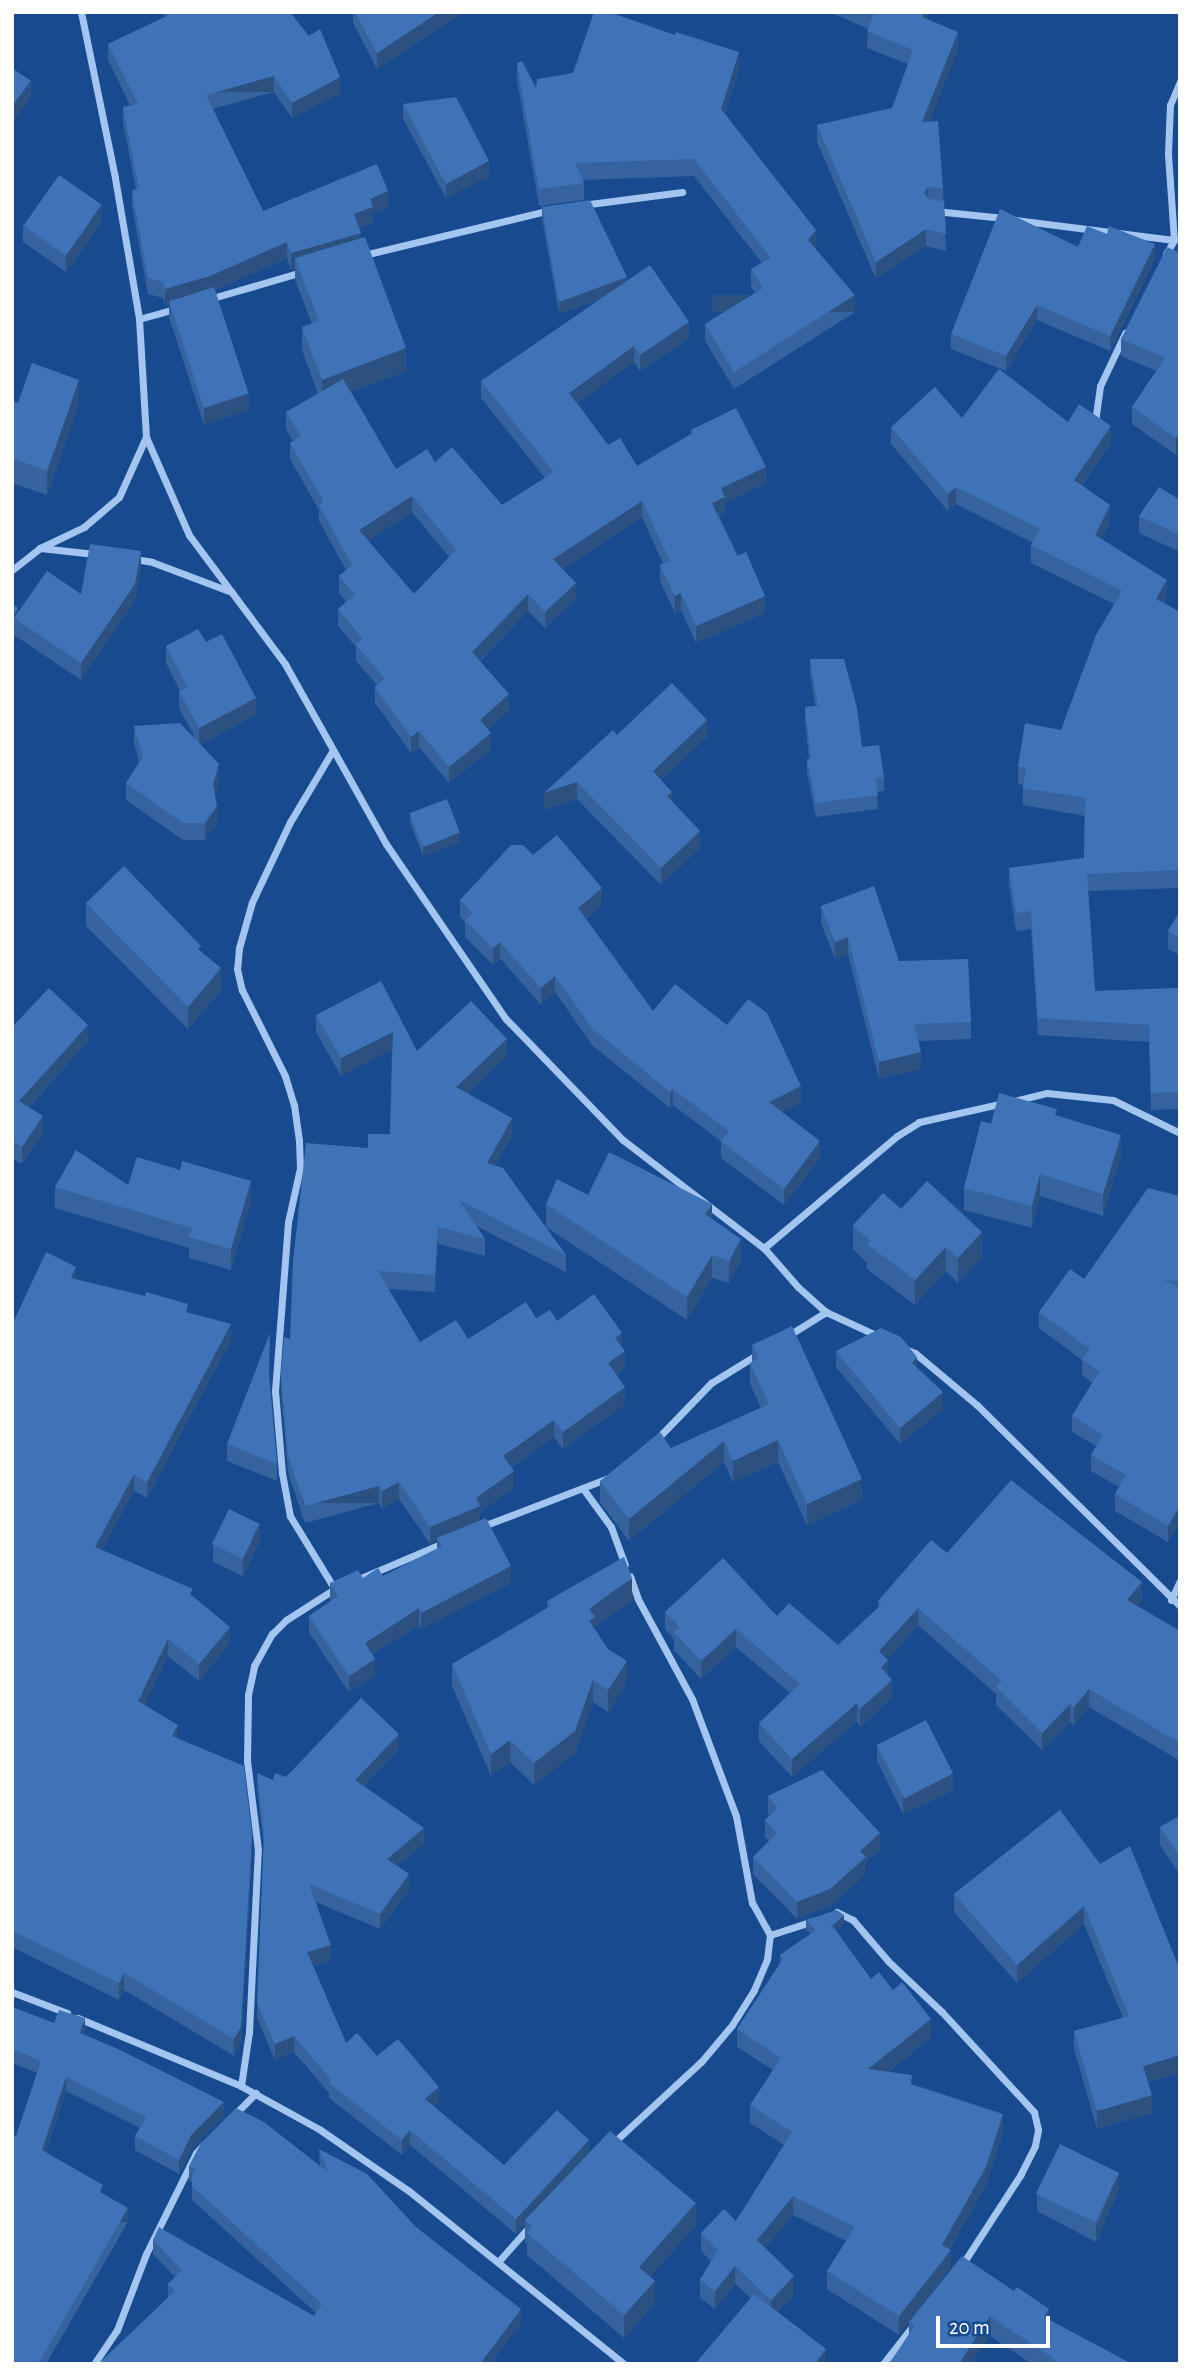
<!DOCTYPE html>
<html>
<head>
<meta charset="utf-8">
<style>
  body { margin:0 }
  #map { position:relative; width:1192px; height:2376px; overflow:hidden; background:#174a8f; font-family:"Alegreya Sans",sans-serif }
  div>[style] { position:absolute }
  .street>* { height:7px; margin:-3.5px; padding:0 3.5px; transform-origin:3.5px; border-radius:3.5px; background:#a3c5ef }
  .wall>* { inset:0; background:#36639d }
  .shaded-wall>* { inset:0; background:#2c5080; transform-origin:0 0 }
  .building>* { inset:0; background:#3f73b7; transform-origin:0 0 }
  span { translate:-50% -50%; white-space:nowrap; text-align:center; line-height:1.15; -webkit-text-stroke:6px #174a8f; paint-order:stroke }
  .frame { position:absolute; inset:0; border:14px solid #fff; pointer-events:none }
  .scale { position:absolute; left:936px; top:2316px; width:114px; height:32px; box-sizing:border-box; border:4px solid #fff; border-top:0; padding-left:9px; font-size:21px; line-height:24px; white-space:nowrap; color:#fff; -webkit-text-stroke:5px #174a8f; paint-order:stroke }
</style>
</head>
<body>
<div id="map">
  <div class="street">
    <div style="left:81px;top:12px;width:169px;rotate:78.4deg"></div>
    <div style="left:115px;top:178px;width:143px;rotate:80.3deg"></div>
    <div style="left:139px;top:319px;width:118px;rotate:86.6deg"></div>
    <div style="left:146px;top:437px;width:107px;rotate:66.3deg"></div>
    <div style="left:189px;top:535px;width:161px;rotate:53.3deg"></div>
    <div style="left:285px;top:664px;width:206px;rotate:60.7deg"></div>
    <div style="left:386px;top:844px;width:212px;rotate:55.6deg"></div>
    <div style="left:506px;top:1019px;width:168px;rotate:46deg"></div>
    <div style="left:623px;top:1140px;width:178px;rotate:37.5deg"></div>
    <div style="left:764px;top:1248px;width:52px;rotate:48.9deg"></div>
    <div style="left:798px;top:1287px;width:38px;rotate:42deg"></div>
    <div style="left:826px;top:1312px;width:57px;rotate:24.8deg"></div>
    <div style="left:582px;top:205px;width:101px;rotate:-7.4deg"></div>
    <div style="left:935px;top:211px;width:69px;rotate:5.8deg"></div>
    <div style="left:1015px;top:220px;width:160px;rotate:7.2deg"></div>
    <div style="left:1166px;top:254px;width:16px;rotate:-60deg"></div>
    <div style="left:1174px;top:240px;width:86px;rotate:-94deg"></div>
    <div style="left:1168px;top:154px;width:49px;rotate:-87.7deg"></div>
    <div style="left:1170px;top:105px;width:26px;rotate:-67deg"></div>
    <div style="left:364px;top:255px;width:191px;rotate:-13.6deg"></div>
    <div style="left:209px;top:299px;width:97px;rotate:-16.2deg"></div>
    <div style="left:139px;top:319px;width:41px;rotate:-15.8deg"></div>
    <div style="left:1095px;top:422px;width:36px;rotate:-82deg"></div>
    <div style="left:1100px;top:386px;width:59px;rotate:-64.7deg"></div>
    <div style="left:40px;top:548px;width:55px;rotate:6.2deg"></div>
    <div style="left:134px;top:559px;width:18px;rotate:9deg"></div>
    <div style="left:152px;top:562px;width:85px;rotate:20.6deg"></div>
    <div style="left:12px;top:570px;width:36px;rotate:-38deg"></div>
    <div style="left:40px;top:548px;width:49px;rotate:-25.5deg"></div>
    <div style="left:84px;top:527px;width:46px;rotate:-40.6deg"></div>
    <div style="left:119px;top:497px;width:66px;rotate:-65.8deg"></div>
    <div style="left:333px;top:750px;width:84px;rotate:120.8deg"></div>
    <div style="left:290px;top:822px;width:89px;rotate:115.4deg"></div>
    <div style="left:252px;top:902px;width:48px;rotate:105.8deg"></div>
    <div style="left:239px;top:948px;width:21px;rotate:95deg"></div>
    <div style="left:237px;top:969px;width:22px;rotate:77deg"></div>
    <div style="left:242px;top:990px;width:96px;rotate:63.4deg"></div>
    <div style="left:285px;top:1076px;width:30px;rotate:73deg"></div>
    <div style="left:294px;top:1105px;width:35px;rotate:82deg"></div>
    <div style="left:299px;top:1140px;width:28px;rotate:88deg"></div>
    <div style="left:300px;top:1168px;width:55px;rotate:102.5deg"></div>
    <div style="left:288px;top:1222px;width:169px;rotate:94.4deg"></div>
    <div style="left:275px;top:1391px;width:82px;rotate:85.1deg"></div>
    <div style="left:282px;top:1473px;width:44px;rotate:79.5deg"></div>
    <div style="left:290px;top:1516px;width:84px;rotate:58.6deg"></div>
    <div style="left:1014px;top:1101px;width:34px;rotate:-14deg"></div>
    <div style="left:1047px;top:1093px;width:66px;rotate:6.1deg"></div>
    <div style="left:1113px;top:1100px;width:75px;rotate:26.2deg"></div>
    <div style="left:764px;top:1248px;width:174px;rotate:-40.1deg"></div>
    <div style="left:897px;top:1136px;width:26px;rotate:-32deg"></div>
    <div style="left:919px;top:1122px;width:86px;rotate:-12.7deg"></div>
    <div style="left:789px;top:1335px;width:44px;rotate:-31.9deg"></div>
    <div style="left:905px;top:1349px;width:11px;rotate:22deg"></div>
    <div style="left:915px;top:1353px;width:81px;rotate:40deg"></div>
    <div style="left:977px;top:1405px;width:286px;rotate:44.7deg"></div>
    <div style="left:655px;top:1441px;width:81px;rotate:-46deg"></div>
    <div style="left:711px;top:1383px;width:59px;rotate:-31.8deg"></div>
    <div style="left:584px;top:1490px;width:46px;rotate:53.9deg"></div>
    <div style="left:611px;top:1527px;width:40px;rotate:69.8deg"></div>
    <div style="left:483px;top:1526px;width:135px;rotate:-20.9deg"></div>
    <div style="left:354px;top:1581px;width:97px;rotate:-23.1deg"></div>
    <div style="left:1171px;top:1600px;width:21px;rotate:-65deg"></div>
    <div style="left:837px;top:1912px;width:18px;rotate:27deg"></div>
    <div style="left:853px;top:1920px;width:54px;rotate:49.5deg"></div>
    <div style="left:888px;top:1961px;width:74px;rotate:43.4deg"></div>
    <div style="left:942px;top:2012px;width:136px;rotate:47.4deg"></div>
    <div style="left:1034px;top:2112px;width:18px;rotate:77deg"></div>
    <div style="left:1038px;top:2130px;width:16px;rotate:101deg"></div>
    <div style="left:1035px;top:2146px;width:31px;rotate:117deg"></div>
    <div style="left:1021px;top:2174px;width:108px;rotate:123deg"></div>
    <div style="left:770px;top:1935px;width:45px;rotate:-18deg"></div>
    <div style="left:12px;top:1992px;width:59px;rotate:20.9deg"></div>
    <div style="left:78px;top:2018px;width:177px;rotate:22.6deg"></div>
    <div style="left:241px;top:2086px;width:89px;rotate:28.9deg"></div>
    <div style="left:319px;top:2129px;width:109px;rotate:34.6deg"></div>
    <div style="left:409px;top:2191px;width:276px;rotate:38.8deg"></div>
    <div style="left:241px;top:2086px;width:55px;rotate:-81.6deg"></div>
    <div style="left:249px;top:2032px;width:182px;rotate:-87.2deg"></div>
    <div style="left:258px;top:1850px;width:90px;rotate:-97deg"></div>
    <div style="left:247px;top:1761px;width:66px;rotate:-89.1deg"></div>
    <div style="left:248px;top:1695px;width:30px;rotate:-78deg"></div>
    <div style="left:254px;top:1666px;width:37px;rotate:-61deg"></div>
    <div style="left:272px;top:1634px;width:20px;rotate:-45deg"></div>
    <div style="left:286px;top:1620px;width:59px;rotate:-32.6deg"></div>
    <div style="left:234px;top:2115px;width:31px;rotate:-45deg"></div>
    <div style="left:612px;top:2144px;width:121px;rotate:-42.7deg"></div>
    <div style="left:701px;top:2062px;width:48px;rotate:-50deg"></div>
    <div style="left:732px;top:2025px;width:41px;rotate:-57.8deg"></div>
    <div style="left:754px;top:1990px;width:34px;rotate:-67deg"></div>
    <div style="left:767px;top:1959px;width:24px;rotate:-83deg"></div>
    <div style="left:770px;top:1935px;width:37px;rotate:-119deg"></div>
    <div style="left:752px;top:1903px;width:88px;rotate:-100.4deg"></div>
    <div style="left:736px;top:1816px;width:125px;rotate:-110.6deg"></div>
    <div style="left:692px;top:1699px;width:114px;rotate:-118.4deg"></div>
    <div style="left:638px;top:1599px;width:24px;rotate:-109deg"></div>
    <div style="left:498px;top:2262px;width:48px;rotate:-48.4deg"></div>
    <div style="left:94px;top:2364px;width:41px;rotate:-55.9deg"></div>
    <div style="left:117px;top:2330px;width:81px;rotate:-69.1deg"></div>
    <div style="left:146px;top:2254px;width:113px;rotate:-63.7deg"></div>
    <div style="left:196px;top:2153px;width:11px;rotate:-49deg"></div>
    <div style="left:883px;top:2364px;width:52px;rotate:-52deg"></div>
  </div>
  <div class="wall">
    <div style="clip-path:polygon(evenodd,162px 12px,290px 12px,340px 93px,292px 118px,274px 92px,213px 109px,263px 211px,388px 207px,373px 213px,373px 223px,359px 228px,361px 239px,406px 371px,351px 392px,396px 469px,435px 462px,502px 505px,545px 478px,481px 398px,481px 381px,602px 298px,559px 314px,542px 218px,542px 207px,627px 280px,689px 338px,640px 371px,634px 362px,577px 403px,608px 445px,637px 466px,691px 434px,691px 430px,766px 483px,725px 503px,725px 513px,719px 516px,765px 613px,696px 643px,681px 610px,675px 613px,660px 581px,660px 565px,663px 564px,642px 517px,563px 569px,576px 599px,545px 628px,528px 611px,480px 661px,509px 710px,488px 729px,491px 749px,449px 783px,419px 747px,411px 753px,375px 703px,375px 687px,377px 685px,356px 661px,356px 647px,338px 626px,338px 609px,346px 602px,339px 593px,339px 576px,346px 570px,319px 521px,319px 510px,290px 459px,290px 443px,293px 441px,286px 429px,286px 412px,318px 394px,302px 350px,302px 327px,312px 324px,295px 280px,295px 268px,291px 269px,287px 258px,215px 290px,249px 410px,204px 425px,169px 317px,169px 304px,165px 305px,163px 298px,148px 294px,132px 206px,132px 190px,136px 190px,123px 122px,123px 107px,130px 105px,108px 60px,108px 44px,165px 17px,162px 12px,412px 512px,449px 557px,414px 594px,368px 541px,412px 512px)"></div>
    <div style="clip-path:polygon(353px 12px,463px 12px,377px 69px,353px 23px)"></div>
    <div style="clip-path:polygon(830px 12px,930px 12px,927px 20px,958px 49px,929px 122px,943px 188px,946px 251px,926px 246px,876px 279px,817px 142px,817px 125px,892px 108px,908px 64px,867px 48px,868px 29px)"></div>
    <div style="clip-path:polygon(517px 63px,536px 88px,739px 69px,725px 113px,816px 247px,815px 249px,855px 312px,734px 389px,705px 341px,705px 324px,755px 293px,751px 286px,751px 269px,762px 263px,694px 176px,583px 180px,584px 183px,584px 200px,539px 206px,517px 80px)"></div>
    <div style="clip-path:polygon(403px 104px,489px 176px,446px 198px,403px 119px)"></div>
    <div style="clip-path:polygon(102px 222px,66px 272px,23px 242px,23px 225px)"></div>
    <div style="clip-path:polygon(1078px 247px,1155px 259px,1110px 351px,1037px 320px,1006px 371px,951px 349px,951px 334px)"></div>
    <div style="clip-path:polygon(1178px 252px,1176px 455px,1132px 424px,1132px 407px,1156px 371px,1121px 356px,1121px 339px)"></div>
    <div style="clip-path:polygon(12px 401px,18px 403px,79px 404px,47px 495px,12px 483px)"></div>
    <div style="clip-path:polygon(962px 418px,1068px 422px,1111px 443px,1082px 486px,1110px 523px,1101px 539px,1167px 597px,1164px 603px,1180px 612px,1180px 888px,1088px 891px,1095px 991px,1180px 988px,1180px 1109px,1151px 1110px,1149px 1042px,1038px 1035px,1031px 929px,1016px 931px,1009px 885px,1009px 868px,1084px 858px,1085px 816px,1023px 805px,1023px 785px,1018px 784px,1018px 766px,1061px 730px,1114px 604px,1031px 563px,1031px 545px,1033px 543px,956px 504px,948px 511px,891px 444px,891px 427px)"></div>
    <div style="clip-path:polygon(1180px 500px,1180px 552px,1139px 533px,1139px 516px)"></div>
    <div style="clip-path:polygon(141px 568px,135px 601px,81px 680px,14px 635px,12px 604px,18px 612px,81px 594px)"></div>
    <div style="clip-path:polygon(206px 642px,256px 715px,201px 744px,219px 781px,215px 795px,217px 823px,205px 840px,183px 840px,126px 800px,126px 783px,139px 762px,134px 743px,134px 726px,195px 738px,179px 708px,179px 691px,180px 691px,166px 663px,166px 646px)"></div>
    <div style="clip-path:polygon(810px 659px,862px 747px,884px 777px,884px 791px,877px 792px,878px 809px,816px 817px,807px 773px,807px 759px,809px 759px,805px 721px,805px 707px,815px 706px,810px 672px)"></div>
    <div style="clip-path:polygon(617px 735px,707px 737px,661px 780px,672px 802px,700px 848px,661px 885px,577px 799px,544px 810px)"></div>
    <div style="clip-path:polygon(410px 813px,460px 842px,423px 856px,410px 822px)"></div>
    <div style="clip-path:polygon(533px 855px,602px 904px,586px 919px,653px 1011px,801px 1103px,782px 1112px,820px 1158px,784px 1205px,721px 1158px,721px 1141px,673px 1105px,670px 1108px,593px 1046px,555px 992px,541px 1005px,500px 958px,493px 965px,465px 937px,465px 922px,460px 917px,460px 900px)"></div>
    <div style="clip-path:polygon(86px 903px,201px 951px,221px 991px,188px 1029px,86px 926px)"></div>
    <div style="clip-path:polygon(821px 906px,899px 961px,971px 1022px,971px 1039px,919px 1041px,921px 1069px,879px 1079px,848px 954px,835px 959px,821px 923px)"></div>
    <div style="clip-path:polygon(1180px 911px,1180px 955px,1168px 949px,1168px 931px)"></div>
    <div style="clip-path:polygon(316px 1015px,417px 1051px,507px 1056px,468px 1093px,512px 1136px,495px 1166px,566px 1255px,566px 1272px,476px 1226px,485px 1239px,485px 1256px,438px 1244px,435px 1292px,388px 1289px,420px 1342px,468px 1339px,536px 1318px,557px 1321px,622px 1348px,625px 1368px,616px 1375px,625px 1404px,563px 1449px,554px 1437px,511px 1468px,514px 1488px,480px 1512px,480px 1520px,511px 1583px,421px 1629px,419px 1625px,373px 1654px,375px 1675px,349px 1692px,309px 1632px,309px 1616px,331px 1601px,330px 1600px,330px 1583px,383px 1576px,437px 1549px,437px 1541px,430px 1544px,399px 1499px,382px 1509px,379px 1503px,305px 1523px,288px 1472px,281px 1391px,281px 1374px,290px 1339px,368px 1148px,390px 1134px,392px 1049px,341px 1076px,316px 1032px)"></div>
    <div style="clip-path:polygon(12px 1027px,88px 1041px,29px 1107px,43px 1133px,22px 1164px,12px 1158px)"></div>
    <div style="clip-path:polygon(1057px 1116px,1121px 1156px,1103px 1216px,1040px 1196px,1032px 1228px,964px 1210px,964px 1188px,991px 1124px)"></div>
    <div style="clip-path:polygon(128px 1185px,251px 1202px,231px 1270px,189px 1258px,189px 1248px,55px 1208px,55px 1187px)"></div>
    <div style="clip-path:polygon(588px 1195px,712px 1219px,741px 1261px,729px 1283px,712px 1278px,687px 1320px,546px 1227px,546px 1204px)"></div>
    <div style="clip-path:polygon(1180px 1196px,1180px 1526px,1178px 1525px,1168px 1542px,1115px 1511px,1115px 1494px,1119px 1487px,1091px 1471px,1091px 1455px,1096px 1446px,1072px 1432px,1072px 1416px,1092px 1383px,1082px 1375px,1082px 1360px,1039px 1328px,1039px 1312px,1084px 1279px)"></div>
    <div style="clip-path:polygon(901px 1209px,982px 1257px,958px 1283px,946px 1271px,915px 1305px,867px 1269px,867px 1263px,853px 1249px,853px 1225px)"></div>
    <div style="clip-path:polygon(76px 1280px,188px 1312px,231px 1340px,147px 1498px,134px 1491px,102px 1550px,193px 1596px,230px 1643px,199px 1681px,168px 1656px,144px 1705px,178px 1738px,252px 1850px,241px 2044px,234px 2056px,124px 1990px,119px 2000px,12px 1947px,12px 1325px)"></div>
    <div style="clip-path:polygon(752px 1345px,862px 1500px,807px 1525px,778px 1462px,733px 1482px,724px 1462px,629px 1541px,600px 1502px,600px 1481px,761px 1408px,750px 1384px,750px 1363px,752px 1362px)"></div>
    <div style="clip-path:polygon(836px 1351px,917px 1368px,943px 1409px,900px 1444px,836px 1367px)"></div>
    <div style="clip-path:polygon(269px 1378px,277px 1464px,277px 1481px,227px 1461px,227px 1444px)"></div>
    <div style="clip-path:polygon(260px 1541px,243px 1576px,213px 1562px,213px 1545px)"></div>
    <div style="clip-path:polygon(947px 1553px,1142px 1600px,1137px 1606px,1180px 1631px,1180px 1761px,1089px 1707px,1074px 1725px,1070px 1722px,1042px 1750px,996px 1705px,996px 1694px,918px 1625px,887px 1660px,888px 1675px,892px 1698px,860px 1727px,857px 1721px,792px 1777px,759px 1741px,759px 1723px,790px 1693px,736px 1647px,701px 1679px,674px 1650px,674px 1639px,665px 1629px,665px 1612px,777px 1616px,838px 1645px,878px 1608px,878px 1601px)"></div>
    <div style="clip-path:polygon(632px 1600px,595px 1627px,595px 1629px,627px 1683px,608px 1712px,593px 1702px,575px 1753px,534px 1785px,510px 1762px,491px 1776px,452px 1686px,452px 1664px,547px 1608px,547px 1601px)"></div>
    <div style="clip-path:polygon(877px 1744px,953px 1791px,903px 1814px,877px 1761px)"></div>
    <div style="clip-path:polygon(399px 1749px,364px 1786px,424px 1844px,397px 1866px,409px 1890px,380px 1929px,316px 1902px,331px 1960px,313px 1966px,346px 2043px,377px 2056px,439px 2102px,434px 2107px,504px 2165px,589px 2154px,696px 2225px,650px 2277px,655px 2303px,624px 2338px,527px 2255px,527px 2244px,525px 2242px,525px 2224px,516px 2234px,410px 2145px,402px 2155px,329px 2098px,329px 2093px,294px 2052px,275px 2060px,257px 2018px,264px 1846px,257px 1788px,257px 1773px,273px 1780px)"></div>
    <div style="clip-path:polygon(768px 1796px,880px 1850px,866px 1862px,866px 1874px,830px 1906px,797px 1919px,753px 1874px,753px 1857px,769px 1841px,765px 1837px,765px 1820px,769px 1815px,768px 1813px)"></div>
    <div style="clip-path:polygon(1060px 1810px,1180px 2073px,1148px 2082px,1152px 2113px,1097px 2129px,1074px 2049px,1074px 2031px,1123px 2018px,1084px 1924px,1017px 1983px,954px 1912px,954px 1894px)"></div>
    <div style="clip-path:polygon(1180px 1816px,1180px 1875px,1160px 1845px,1160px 1827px)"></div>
    <div style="clip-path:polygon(806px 1920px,844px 1924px,836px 1931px,871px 1979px,931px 2037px,888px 2072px,1003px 2132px,986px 2185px,950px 2249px,899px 2335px,827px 2289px,827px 2271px,846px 2241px,793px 2215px,765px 2248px,794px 2295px,777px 2312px,826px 2364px,735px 2284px,715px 2309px,700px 2298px,700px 2280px,711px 2261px,701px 2251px,701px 2233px,736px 2221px,784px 2145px,750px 2123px,750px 2105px,773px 2070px,737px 2047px,737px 2029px,780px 1963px,780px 1955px,811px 1934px,806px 1929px)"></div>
    <div style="clip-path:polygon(12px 2007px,54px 2023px,85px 2032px,84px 2035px,224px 2116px,191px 2149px,179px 2174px,135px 2150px,135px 2136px,140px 2128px,66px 2091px,46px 2152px,103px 2194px,128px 2222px,46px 2364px,12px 2364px,16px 2136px,37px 2073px,12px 2063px)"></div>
    <div style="clip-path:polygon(319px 2149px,416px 2227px,521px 2323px,490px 2364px,168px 2297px,168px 2284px,175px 2277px,153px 2254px,153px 2240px,314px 2316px,316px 2313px,192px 2200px,192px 2182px,189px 2180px,189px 2166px,320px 2166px)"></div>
    <div style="clip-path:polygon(1119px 2190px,1096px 2242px,1037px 2211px,1037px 2194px)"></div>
    <div style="clip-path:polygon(1014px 2291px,1049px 2320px,1132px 2364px,1032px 2364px,990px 2336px,909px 2334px,909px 2322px)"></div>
  </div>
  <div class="shaded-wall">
    <div style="clip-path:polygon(439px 12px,463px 12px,377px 69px,377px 53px)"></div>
    <div style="clip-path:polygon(924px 12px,930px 12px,922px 34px,922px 17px)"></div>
    <div style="clip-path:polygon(958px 32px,958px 49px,922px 139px,922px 122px)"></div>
    <div style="clip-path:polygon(739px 52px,739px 69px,721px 126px,721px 109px)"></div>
    <div style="left:274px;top:76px;width:16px;height:71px;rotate:90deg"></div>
    <div style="clip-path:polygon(340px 77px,340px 93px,292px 118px,292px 103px)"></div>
    <div style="clip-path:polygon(31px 81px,31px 98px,12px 123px,12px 106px)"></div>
    <div style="clip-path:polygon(489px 161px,489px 176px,446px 198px,446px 184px)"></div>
    <div style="clip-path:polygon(928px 187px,928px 204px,924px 193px)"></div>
    <div style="clip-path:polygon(388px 191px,388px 207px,373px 213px,373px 223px,354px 230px,354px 214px,370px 199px)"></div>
    <div style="clip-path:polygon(102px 205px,102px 222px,66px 272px,66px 255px)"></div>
    <div style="clip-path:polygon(926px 229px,926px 246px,876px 279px,876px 262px)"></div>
    <div style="clip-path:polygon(816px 230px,816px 247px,808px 257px,808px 240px)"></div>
    <div style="clip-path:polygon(361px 233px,361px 249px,295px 258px,295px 268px,291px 269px,291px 253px)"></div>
    <div style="clip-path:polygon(287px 242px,287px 258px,210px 292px,169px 300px,169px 304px,165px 305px,165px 289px)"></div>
    <div style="clip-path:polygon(1155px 244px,1155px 259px,1110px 351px,1110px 336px)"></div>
    <div style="clip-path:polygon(627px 277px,627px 288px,559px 314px,559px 302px)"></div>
    <div style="left:855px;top:295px;width:17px;height:143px;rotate:90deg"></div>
    <div style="clip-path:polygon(1037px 305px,1037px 320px,1006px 371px,1006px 356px)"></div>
    <div style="clip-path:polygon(689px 322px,689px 338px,640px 371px,640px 355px)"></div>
    <div style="clip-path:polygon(634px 346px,634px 362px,569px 409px,569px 393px)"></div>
    <div style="clip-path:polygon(406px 348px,406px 371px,322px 403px,322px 380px)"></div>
    <div style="clip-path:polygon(79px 380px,79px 404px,47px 495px,47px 471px)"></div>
    <div style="clip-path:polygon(249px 393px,249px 410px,204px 425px,204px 408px)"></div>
    <div style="clip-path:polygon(1111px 426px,1111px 443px,1074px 497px,1074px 480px)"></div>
    <div style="clip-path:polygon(1180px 433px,1180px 450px,1176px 455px,1176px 438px)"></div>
    <div style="clip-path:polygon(766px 467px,766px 483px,725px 503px,725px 513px,712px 519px,712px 503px,721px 488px)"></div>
    <div style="clip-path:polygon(956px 487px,956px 504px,948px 511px,948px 494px)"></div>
    <div style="clip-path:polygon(412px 496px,412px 512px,359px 547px,359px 530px)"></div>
    <div style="clip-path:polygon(642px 501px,642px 517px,553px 576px,553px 559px)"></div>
    <div style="clip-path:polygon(1110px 505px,1110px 523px,1095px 553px,1095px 535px)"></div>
    <div style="clip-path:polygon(141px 551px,141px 568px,135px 601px,81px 680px,81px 663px)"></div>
    <div style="clip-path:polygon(1167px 580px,1167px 597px,1156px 616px,1156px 599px)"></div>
    <div style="clip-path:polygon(576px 583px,576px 599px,545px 628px,545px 612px)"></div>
    <div style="clip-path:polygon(681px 593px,681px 610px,675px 613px,675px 596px)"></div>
    <div style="clip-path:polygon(528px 594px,528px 611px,472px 668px,472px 652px)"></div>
    <div style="clip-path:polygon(765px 596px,765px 613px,696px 643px,696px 626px)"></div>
    <div style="clip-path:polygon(18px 608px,18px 621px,14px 618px,14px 630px,12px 633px,12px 616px)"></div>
    <div style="clip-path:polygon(509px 694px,509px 710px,480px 737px,480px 720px)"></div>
    <div style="clip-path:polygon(256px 698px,256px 715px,199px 745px,199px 728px)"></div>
    <div style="clip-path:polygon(707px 720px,707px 737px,653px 788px,653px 771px)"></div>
    <div style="clip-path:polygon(419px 731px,419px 747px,411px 753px,411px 737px)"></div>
    <div style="clip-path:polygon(491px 733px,491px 749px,449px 783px,449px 767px)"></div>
    <div style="clip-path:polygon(219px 764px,219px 781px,213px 801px,213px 784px)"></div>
    <div style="clip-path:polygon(577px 782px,577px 799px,544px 810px,544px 793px)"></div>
    <div style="clip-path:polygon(672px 792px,672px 809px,667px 796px)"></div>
    <div style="clip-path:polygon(217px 806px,217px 823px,205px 840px,205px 823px)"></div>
    <div style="clip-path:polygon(700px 831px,700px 848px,661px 885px,661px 868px)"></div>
    <div style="clip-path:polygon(460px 833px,460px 842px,423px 856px,423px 847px)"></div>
    <div style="clip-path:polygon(602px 888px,602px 904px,578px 925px,578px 908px)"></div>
    <div style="clip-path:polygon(848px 937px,848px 954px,835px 959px,835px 942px)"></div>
    <div style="clip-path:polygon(500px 942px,500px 958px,493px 965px,493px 948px)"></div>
    <div style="clip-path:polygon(221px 968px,221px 991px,188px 1029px,188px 1007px)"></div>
    <div style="clip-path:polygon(555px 976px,555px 992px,541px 1005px,541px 988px)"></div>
    <div style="clip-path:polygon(88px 1025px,88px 1041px,19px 1117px,19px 1101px)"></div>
    <div style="clip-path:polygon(393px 1032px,393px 1049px,341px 1076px,341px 1058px)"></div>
    <div style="clip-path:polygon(507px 1039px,507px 1056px,456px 1104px,456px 1087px)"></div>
    <div style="clip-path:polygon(921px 1052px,921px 1069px,879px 1079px,879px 1062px)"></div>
    <div style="clip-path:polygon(801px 1086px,801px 1103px,769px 1118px,769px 1102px)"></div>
    <div style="clip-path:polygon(673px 1089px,673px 1105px,670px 1108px,670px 1092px)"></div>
    <div style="clip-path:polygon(43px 1116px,43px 1133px,22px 1164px,22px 1147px)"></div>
    <div style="clip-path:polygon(512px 1118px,512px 1136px,487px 1181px,487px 1163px)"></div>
    <div style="clip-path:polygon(1121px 1135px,1121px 1156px,1103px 1216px,1103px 1194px)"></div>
    <div style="clip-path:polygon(820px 1141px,820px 1158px,784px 1205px,784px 1189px)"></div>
    <div style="clip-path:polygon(1040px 1174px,1040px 1196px,1032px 1228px,1032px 1206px)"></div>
    <div style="clip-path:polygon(251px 1181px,251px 1202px,231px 1270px,231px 1249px)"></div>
    <div style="clip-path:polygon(712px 1204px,712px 1227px,705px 1214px)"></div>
    <div style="clip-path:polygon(438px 1227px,438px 1244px,435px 1292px,435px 1275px)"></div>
    <div style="clip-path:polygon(982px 1232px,982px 1257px,958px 1283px,958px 1258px)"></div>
    <div style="clip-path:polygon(741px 1239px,741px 1261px,729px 1283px,729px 1261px)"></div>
    <div style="clip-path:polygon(946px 1247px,946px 1271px,915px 1305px,915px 1280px)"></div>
    <div style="clip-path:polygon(712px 1255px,712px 1278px,687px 1320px,687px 1297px)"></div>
    <div style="clip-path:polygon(76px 1267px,76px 1284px,71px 1278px)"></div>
    <div style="clip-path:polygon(231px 1324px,231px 1340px,147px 1498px,147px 1482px)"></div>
    <div style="clip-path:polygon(622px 1333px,622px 1351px,615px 1338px)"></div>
    <div style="clip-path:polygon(625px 1351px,625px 1368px,608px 1381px,608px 1363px)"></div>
    <div style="clip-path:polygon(917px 1357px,917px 1373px,912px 1363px)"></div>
    <div style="clip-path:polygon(625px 1387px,625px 1404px,563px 1449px,563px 1432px)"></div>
    <div style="clip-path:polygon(943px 1392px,943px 1409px,900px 1444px,900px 1428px)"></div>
    <div style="clip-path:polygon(554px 1420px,554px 1437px,503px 1474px,503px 1456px)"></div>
    <div style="clip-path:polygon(778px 1440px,778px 1462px,733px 1482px,733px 1461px)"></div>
    <div style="clip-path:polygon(724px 1441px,724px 1462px,629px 1541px,629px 1519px)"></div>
    <div style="clip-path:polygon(514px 1471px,514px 1488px,480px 1512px,480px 1523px,437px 1538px,437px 1541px,430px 1544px,430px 1527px,476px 1498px)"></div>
    <div style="clip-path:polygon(134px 1474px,134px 1491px,95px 1564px,95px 1547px)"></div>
    <div style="clip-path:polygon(862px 1479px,862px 1500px,807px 1525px,807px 1504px)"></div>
    <div style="clip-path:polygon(399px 1482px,399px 1499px,382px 1509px,382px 1491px)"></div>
    <div style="left:379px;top:1486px;width:17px;height:77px;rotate:90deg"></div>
    <div style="clip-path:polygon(1178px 1509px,1178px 1525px,1168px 1542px,1168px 1526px)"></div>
    <div style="clip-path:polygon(260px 1524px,260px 1541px,243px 1576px,243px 1559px)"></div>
    <div style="clip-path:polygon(511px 1566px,511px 1583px,421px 1629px,421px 1613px)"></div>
    <div style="clip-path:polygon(632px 1578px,632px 1600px,595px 1627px,595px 1639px,589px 1643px,589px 1609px)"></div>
    <div style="clip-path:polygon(1142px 1582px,1142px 1600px,1127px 1618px,1127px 1600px)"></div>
    <div style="clip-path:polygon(419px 1608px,419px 1625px,365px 1659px,365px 1643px)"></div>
    <div style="clip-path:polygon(918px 1608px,918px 1625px,879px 1669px,879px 1651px)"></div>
    <div style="clip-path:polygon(230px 1627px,230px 1643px,199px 1681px,199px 1664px)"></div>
    <div style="clip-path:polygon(736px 1629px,736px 1647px,701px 1679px,701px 1661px)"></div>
    <div style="clip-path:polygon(168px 1639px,168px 1656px,138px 1718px,138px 1701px)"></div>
    <div style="clip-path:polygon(375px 1659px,375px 1675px,349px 1692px,349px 1676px)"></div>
    <div style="clip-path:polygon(627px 1661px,627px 1683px,608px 1712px,608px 1690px)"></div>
    <div style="clip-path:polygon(888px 1661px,888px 1679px,881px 1667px)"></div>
    <div style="clip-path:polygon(593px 1680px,593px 1702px,575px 1753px,534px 1785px,534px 1763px)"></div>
    <div style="clip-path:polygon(892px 1680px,892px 1698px,860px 1727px,860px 1709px)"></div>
    <div style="clip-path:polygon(1089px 1689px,1089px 1707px,1074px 1725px,1074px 1707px)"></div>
    <div style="clip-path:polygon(857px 1703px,857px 1721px,792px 1777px,792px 1759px)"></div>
    <div style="clip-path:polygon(1070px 1704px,1070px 1722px,1042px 1750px,1042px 1733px)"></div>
    <div style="clip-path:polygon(178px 1725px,178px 1741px,172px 1736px)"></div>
    <div style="clip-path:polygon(399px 1734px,399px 1749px,355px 1795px,355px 1780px)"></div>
    <div style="clip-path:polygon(510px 1740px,510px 1762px,491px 1776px,491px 1754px)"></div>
    <div style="clip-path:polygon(953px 1774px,953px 1791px,903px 1814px,903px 1797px)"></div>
    <div style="clip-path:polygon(424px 1828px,424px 1844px,387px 1874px,387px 1859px)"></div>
    <div style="clip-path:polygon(880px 1833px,880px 1850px,866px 1862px,866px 1874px,830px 1906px,797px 1919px,797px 1902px,860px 1851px)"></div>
    <div style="clip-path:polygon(252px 1834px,241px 2044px,234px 2056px,234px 2039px)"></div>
    <div style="clip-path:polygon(409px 1874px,409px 1890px,380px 1929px,380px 1914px)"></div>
    <div style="clip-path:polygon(1084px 1906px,1084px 1924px,1017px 1983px,1017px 1965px)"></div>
    <div style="clip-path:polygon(844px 1915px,844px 1924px,821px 1944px,821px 1935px)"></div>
    <div style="clip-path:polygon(331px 1945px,331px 1960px,307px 1968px,307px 1952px)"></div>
    <div style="clip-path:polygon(124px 1973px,124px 1990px,119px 2000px,119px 1983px)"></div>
    <div style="clip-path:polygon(85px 2018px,85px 2032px,80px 2047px,80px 2033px)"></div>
    <div style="clip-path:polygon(931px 2019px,931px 2037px,868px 2087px,868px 2069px)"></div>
    <div style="clip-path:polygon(294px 2036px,294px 2052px,275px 2060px,275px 2044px)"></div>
    <div style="clip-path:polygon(1180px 2055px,1180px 2073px,1143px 2083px,1143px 2066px)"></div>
    <div style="clip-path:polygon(66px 2077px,66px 2091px,42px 2164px,42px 2150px)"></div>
    <div style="clip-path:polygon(439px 2087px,439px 2102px,425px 2115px,425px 2099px)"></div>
    <div style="clip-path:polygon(1152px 2095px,1152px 2113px,1097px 2129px,1097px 2111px)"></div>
    <div style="clip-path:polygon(224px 2102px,224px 2116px,191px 2149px,179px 2174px,179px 2160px,191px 2135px)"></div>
    <div style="clip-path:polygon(1003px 2114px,1003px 2132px,986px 2185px,945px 2258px,951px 2250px,951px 2268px,899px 2335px,899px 2316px)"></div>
    <div style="clip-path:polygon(410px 2130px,410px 2145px,402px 2155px,402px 2140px)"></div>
    <div style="clip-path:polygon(589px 2140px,589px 2156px,525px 2220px,525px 2224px,516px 2234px,516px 2219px)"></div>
    <div style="clip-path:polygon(1119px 2173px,1119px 2190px,1096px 2242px,1096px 2226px)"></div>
    <div style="clip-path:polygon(793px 2196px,793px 2215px,757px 2259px,757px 2240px)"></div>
    <div style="clip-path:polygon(696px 2203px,696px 2225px,639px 2290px,639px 2267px)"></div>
    <div style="left:128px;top:2208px;width:14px;height:180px;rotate:90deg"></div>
    <div style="clip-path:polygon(735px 2266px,735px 2284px,715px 2309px,715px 2291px)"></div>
    <div style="clip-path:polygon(794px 2276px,794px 2295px,771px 2318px,771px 2300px)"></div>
    <div style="clip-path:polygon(655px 2281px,655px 2303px,624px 2338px,624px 2315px)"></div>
    <div style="clip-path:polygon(521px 2309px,521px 2323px,490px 2364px,479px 2364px)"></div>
    <div style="clip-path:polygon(1049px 2309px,1049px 2328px,1044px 2317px)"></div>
    <div style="clip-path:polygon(990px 2316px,990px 2336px,971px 2364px,959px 2364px)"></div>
    <div style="clip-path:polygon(826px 2349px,826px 2364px,815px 2364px)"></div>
  </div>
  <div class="building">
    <div style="clip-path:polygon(170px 12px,290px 12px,309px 36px,320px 29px,340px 77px,292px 103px,274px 76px,206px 95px,263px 211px,377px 164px,388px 191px,370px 199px,373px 207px,354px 214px,361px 233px,291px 253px,287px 242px,210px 276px,165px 289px,163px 282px,148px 278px,132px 190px,139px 189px,123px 107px,138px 104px,108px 44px,171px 14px)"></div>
    <div style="clip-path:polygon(355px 12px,439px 12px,377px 53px)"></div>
    <div style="clip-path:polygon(594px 12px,609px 12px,675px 35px,676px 32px,739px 52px,721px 109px,816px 230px,808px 240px,855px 295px,734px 372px,705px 324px,763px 288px,751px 269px,771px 258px,694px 159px,575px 163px,584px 183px,539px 189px,517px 63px,522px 61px,536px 88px,537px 79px,573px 73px)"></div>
    <div style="clip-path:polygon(869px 12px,924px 12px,922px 17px,958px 32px,922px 122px,938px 121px,943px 188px,928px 187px,924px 193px,929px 199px,944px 201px,946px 234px,926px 229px,876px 262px,817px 125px,892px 108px,913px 50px,867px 31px,874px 14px)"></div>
    <div style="clip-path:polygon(12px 68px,31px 81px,12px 106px)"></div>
    <div style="clip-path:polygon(456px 97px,489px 161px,446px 184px,403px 104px)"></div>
    <div style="left:59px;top:175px;width:52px;height:62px;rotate:35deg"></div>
    <div style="clip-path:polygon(590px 200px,627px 277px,559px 302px,542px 207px)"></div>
    <div style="clip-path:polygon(1000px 209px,1078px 247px,1087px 226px,1107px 234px,1109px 226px,1155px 244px,1110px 336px,1037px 305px,1006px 356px,951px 334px)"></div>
    <div style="clip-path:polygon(365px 237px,406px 348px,322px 380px,302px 327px,319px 321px,295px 258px)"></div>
    <div style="clip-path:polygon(1167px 247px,1178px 252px,1178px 247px,1180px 248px,1180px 433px,1176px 438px,1132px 407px,1165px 358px,1121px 339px)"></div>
    <div style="clip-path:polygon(evenodd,650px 265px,689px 322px,640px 355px,634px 346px,569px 393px,608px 445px,620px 438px,637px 466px,693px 433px,691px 430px,736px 408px,766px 467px,721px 488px,725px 497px,712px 503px,737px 556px,746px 552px,765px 596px,696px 626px,681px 593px,675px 596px,660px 565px,670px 561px,642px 501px,553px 559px,576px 583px,545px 612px,528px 594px,472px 652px,509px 694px,480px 720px,491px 733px,449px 767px,419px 731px,411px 737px,375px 687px,385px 679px,356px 645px,363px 639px,338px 609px,355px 595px,339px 576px,352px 565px,319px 505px,324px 502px,290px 443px,301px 436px,286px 412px,343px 379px,396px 469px,427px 449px,435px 462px,452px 447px,502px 505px,554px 472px,481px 381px,650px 265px,412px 496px,456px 550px,414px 594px,359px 530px,412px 496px)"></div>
    <div style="left:214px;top:287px;width:112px;height:47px;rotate:72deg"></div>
    <div style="clip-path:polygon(32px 363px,79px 380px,47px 471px,12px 458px,12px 401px,18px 403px)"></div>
    <div style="clip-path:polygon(999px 369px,1068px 422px,1079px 404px,1111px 426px,1074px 480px,1110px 505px,1095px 535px,1167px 580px,1156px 599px,1180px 612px,1180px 870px,1087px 874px,1095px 991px,1180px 988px,1180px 1092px,1151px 1093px,1149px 1025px,1038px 1018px,1031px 911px,1016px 913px,1009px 868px,1084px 858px,1085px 798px,1023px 788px,1026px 768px,1018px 766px,1025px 723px,1061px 730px,1096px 635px,1122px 591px,1031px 545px,1040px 529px,956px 487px,948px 494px,891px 427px,935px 387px,962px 418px)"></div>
    <div style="clip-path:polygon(1159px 487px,1180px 500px,1180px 535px,1139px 516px)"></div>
    <div style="clip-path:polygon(90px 544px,141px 551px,135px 584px,81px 663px,14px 618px,47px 571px,81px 594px)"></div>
    <div style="clip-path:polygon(12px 604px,18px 608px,12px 616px)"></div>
    <div style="clip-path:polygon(198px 629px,206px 642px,222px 634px,256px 698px,199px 728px,179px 691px,187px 687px,166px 646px)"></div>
    <div style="clip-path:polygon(810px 659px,844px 659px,857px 708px,862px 747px,879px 745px,884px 777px,875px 778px,878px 795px,816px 803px,807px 759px,811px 759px,805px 707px,818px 706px)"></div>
    <div style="clip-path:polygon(672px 683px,707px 720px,653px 771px,672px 792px,667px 796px,700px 831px,661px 868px,577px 782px,544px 793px,613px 730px,617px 735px)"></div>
    <div style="clip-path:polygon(180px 723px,219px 764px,213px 784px,217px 806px,205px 823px,183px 823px,126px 783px,143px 757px,134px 726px)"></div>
    <div style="left:447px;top:799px;width:36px;height:40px;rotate:69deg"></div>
    <div style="clip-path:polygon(557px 835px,602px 888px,578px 908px,653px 1011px,675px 984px,727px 1025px,748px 999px,767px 1013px,801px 1086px,769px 1102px,820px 1141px,784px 1189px,721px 1141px,729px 1131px,673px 1089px,670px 1092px,593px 1029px,555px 976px,541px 988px,500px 942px,493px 948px,465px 920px,473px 913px,460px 900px,511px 845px,523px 845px,533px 855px)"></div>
    <div style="clip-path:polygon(124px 866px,201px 946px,198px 949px,221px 968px,188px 1007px,86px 903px)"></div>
    <div style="clip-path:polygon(874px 886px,899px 961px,968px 959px,971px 1022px,914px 1024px,921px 1052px,879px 1062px,848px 937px,835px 942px,821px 906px)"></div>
    <div style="clip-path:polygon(1180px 911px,1180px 938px,1168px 931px)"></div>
    <div style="clip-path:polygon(381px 981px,417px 1051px,471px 1001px,507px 1039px,456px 1087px,512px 1118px,487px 1163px,503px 1168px,566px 1255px,459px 1200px,485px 1239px,438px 1227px,435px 1275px,378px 1271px,420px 1342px,456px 1320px,468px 1339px,526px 1302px,536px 1318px,550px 1310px,557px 1321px,594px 1294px,622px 1333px,615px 1338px,625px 1351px,608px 1363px,625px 1387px,563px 1432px,554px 1420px,503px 1456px,514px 1471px,476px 1498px,480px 1506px,430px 1527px,399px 1482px,382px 1491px,379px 1486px,305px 1506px,288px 1455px,281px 1374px,284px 1337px,290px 1339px,293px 1261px,306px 1143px,368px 1148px,368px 1134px,390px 1134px,393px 1032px,341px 1058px,316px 1015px)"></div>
    <div style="clip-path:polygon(49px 988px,88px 1025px,19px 1101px,43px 1116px,22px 1147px,12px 1141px,12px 1027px)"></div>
    <div style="clip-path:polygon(999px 1093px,1057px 1109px,1055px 1115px,1121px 1135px,1103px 1194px,1040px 1174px,1032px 1206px,964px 1188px,981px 1121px,991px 1124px)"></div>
    <div style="clip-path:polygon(76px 1150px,128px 1185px,137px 1157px,180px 1170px,182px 1161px,251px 1181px,231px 1249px,189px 1237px,192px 1228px,55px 1187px)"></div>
    <div style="clip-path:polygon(609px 1152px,712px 1204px,705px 1214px,741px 1239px,729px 1261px,712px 1255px,687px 1297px,546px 1204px,557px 1179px,588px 1195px)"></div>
    <div style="clip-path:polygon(927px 1181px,982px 1232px,958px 1258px,946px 1247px,915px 1280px,867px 1244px,870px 1241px,853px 1225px,883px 1193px,901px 1209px)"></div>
    <div style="clip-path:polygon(1148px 1188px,1180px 1196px,1180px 1281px,1164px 1280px,1180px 1288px,1180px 1510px,1178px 1509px,1168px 1526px,1115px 1494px,1126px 1475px,1091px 1455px,1103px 1435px,1072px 1416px,1099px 1372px,1082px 1359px,1090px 1349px,1039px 1312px,1070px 1269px,1084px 1279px)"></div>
    <div style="clip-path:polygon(46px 1252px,76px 1267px,71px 1278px,145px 1296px,146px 1292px,188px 1304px,186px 1312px,231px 1324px,147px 1482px,134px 1474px,95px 1547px,193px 1589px,190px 1594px,230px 1627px,199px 1664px,168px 1639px,138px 1701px,178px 1725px,172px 1736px,244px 1766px,252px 1834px,241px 2027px,234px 2039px,124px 1973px,119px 1983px,12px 1931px,12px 1925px,14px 1921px,12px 1920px,12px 1325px)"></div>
    <div style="clip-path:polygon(792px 1326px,862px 1479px,807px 1504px,778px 1440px,733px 1461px,724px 1441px,629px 1519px,600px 1481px,660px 1432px,671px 1448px,769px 1404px,750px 1363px,759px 1358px,752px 1345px)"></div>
    <div style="clip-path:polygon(881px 1328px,901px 1337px,917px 1357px,912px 1363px,943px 1392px,900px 1428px,836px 1351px)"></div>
    <div style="clip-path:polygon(270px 1333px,269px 1374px,277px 1464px,227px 1444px)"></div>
    <div style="clip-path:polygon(1011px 1480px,1142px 1582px,1127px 1600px,1180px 1631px,1180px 1743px,1089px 1689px,1074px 1707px,1070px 1704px,1042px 1733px,996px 1687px,1002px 1681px,918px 1608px,879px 1651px,888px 1661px,881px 1667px,892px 1680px,860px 1709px,857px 1703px,792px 1759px,759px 1723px,800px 1684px,736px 1629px,701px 1661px,674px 1632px,680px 1627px,665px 1612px,723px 1558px,777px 1616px,789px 1603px,838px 1645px,882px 1604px,878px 1601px,931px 1540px,947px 1553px)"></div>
    <div style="left:229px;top:1509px;width:34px;height:39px;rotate:26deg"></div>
    <div style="clip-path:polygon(486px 1518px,511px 1566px,421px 1613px,419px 1608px,365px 1643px,375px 1659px,349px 1676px,309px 1616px,338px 1596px,330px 1583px,358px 1570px,363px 1578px,378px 1568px,383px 1576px,442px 1546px,437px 1538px)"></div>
    <div style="clip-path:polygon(624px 1557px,632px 1578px,589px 1609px,595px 1617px,589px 1621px,608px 1649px,627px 1661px,608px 1690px,593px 1680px,575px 1731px,534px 1763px,510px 1740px,491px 1754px,452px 1664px,551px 1606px,547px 1601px)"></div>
    <div style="clip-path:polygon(361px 1698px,399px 1734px,355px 1780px,424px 1828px,387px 1859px,409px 1874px,380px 1914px,309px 1884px,331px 1945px,307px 1952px,346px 2043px,357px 2033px,377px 2056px,398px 2039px,439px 2087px,425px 2099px,504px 2165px,557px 2110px,589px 2140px,516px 2219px,410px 2130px,402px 2140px,329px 2083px,331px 2080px,294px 2036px,275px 2044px,257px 2003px,264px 1834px,257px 1773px,273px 1780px,275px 1773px,286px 1777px)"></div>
    <div style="left:926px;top:1720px;width:60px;height:55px;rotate:63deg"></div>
    <div style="clip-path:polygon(822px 1770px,880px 1833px,860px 1851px,866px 1857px,830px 1889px,797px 1902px,753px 1857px,777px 1833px,765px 1820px,778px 1808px,768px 1796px)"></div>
    <div style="clip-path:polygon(1060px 1810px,1100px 1864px,1130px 1846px,1180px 1970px,1180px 2055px,1143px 2066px,1152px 2095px,1097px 2111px,1074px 2031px,1129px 2016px,1084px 1906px,1017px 1965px,954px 1894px)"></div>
    <div style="clip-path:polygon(1180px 1816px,1180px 1857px,1160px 1827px)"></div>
    <div style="clip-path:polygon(837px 1910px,844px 1915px,833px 1925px,829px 1921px,816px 1930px,806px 1920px)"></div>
    <div style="clip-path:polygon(829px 1921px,871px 1979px,879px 1972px,893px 1990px,902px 1982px,931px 2019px,868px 2069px,912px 2075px,911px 2084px,1003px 2114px,986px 2167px,942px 2245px,951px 2250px,899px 2316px,827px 2271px,855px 2227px,793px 2196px,757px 2240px,794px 2276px,771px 2300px,735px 2266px,715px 2291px,700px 2280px,718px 2250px,701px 2233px,724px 2209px,736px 2221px,792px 2132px,750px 2105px,781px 2058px,737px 2029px,783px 1959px,780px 1955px)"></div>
    <div style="clip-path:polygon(12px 2007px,54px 2023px,59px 2010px,85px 2018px,80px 2033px,118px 2049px,224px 2102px,191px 2135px,179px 2160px,135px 2136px,146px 2117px,66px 2077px,42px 2150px,103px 2185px,100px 2192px,128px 2208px,38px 2364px,12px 2364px,12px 2134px,16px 2136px,40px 2064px,39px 2060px,12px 2049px)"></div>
    <div style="clip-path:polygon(236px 2108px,264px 2122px,329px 2173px,319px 2149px,367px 2174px,416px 2227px,521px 2309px,480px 2364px,98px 2364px,175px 2291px,168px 2284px,182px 2270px,153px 2240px,159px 2227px,314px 2316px,322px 2304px,192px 2186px,192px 2174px,196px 2170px,189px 2166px,201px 2143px)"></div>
    <div style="clip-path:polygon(610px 2131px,696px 2203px,639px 2267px,655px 2281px,624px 2315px,527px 2233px,532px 2226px,525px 2220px)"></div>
    <div style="left:1060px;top:2144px;width:66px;height:55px;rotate:26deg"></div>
    <div style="clip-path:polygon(962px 2256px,1014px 2291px,1017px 2287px,1049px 2309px,1044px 2317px,1132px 2364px,1054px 2364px,1056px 2360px,990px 2316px,959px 2364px,889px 2364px,915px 2325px,909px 2322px)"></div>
    <div style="clip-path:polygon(754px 2294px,826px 2349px,815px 2364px,695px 2364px)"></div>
  </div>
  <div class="frame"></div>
  <div class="scale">20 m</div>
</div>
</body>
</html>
